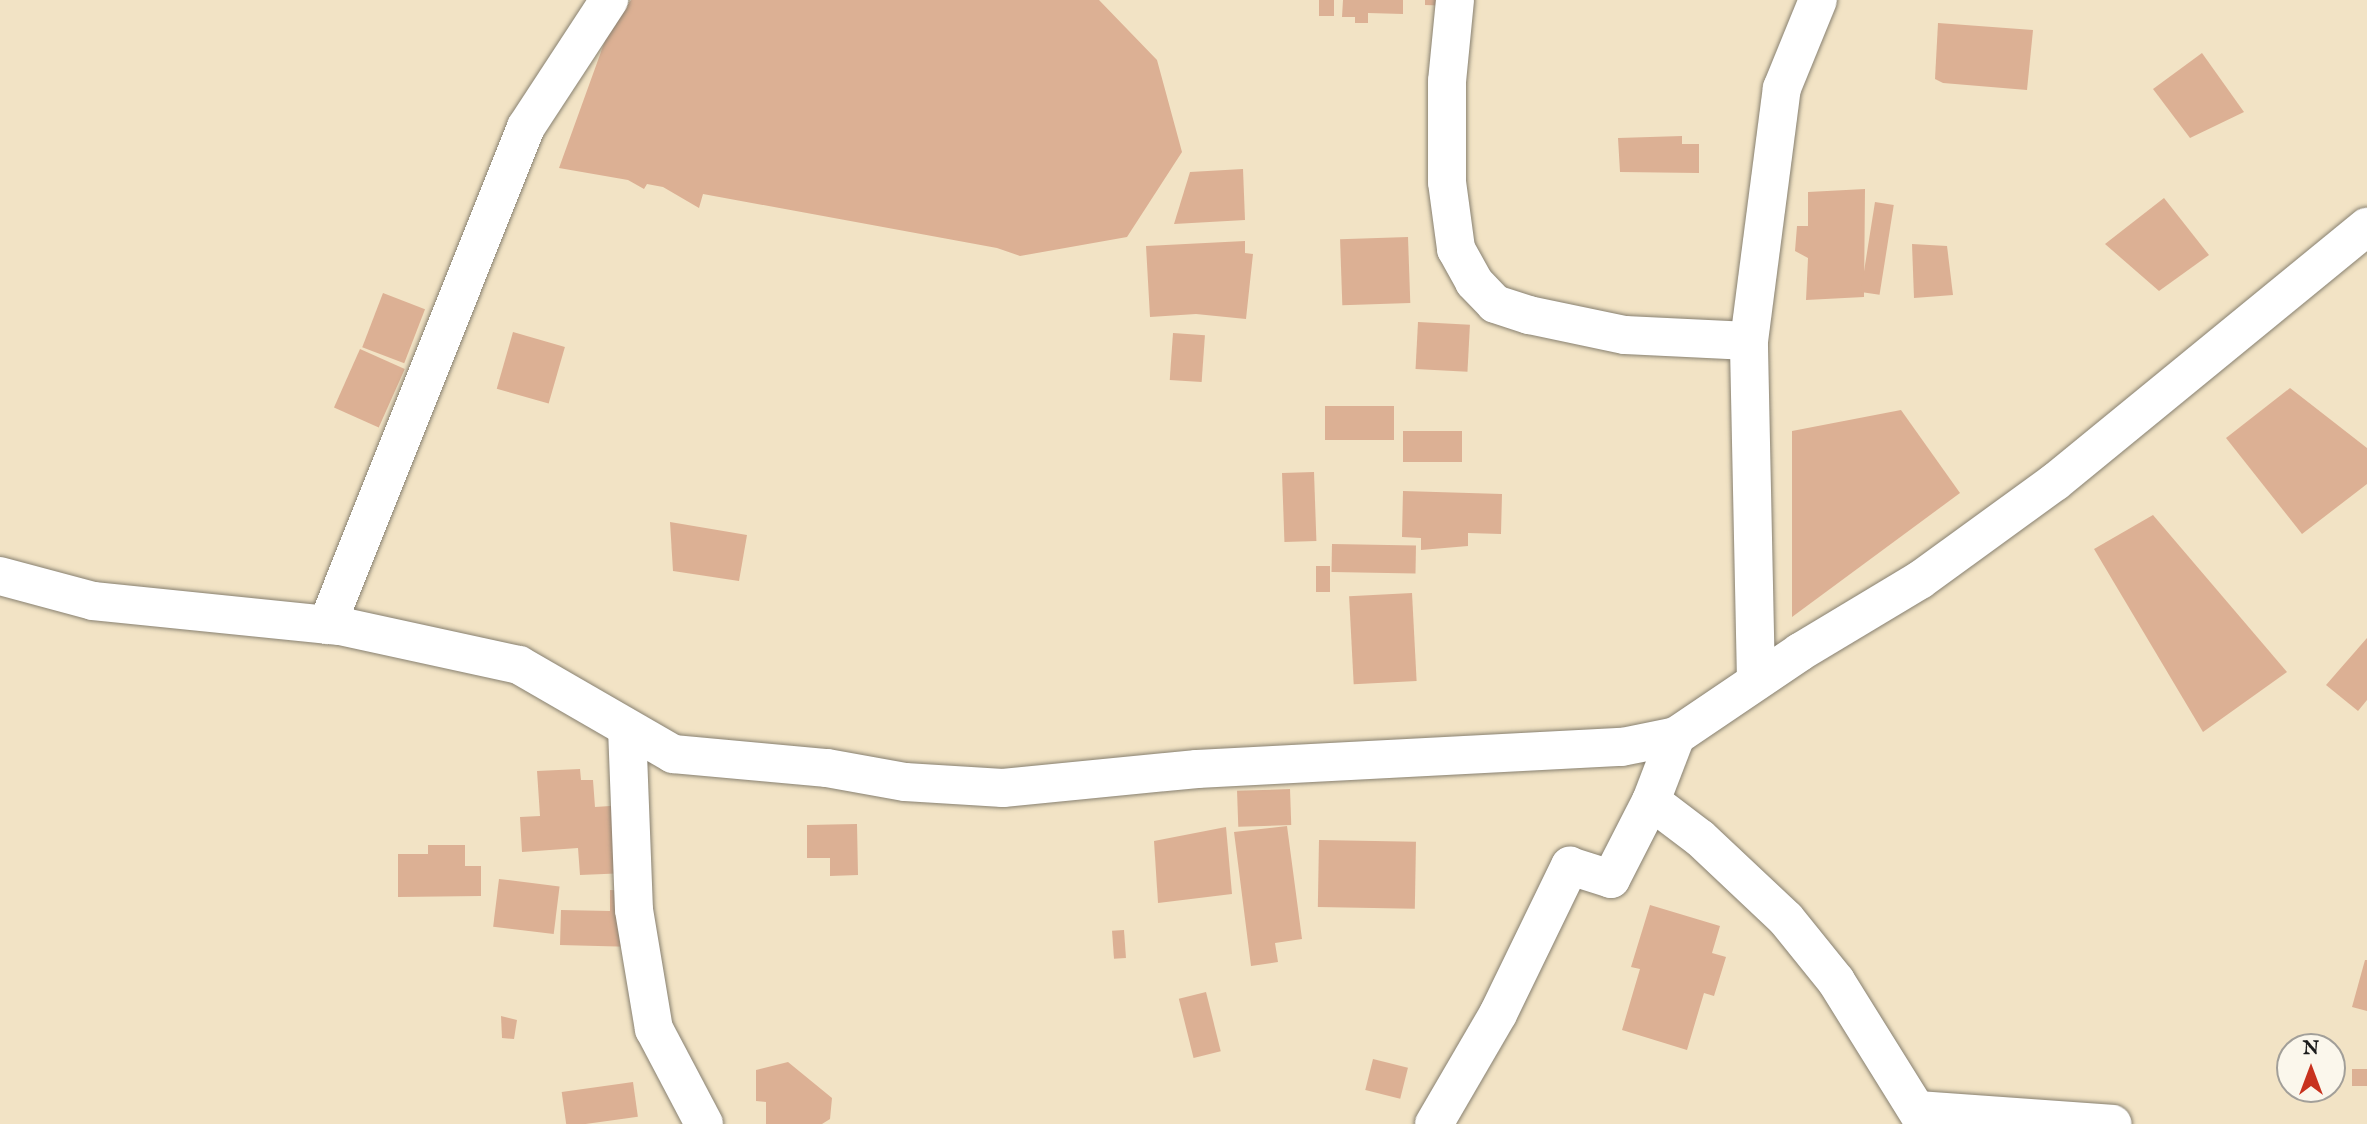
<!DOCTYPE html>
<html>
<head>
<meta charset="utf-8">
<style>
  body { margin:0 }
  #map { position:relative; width:2367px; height:1124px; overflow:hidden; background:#f2e3c5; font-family:"IM FELL English",serif }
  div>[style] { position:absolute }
  .building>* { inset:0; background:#dcb094; transform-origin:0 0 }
  .roads { filter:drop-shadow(0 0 2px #878070) drop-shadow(0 0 2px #878070) }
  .minor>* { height:38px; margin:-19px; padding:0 19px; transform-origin:19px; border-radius:19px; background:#fff }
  span { translate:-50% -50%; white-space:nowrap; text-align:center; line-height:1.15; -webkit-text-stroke:6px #fbf7ec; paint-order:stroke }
  .north { position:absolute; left:2276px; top:1033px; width:70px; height:70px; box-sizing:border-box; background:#fbf7ec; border:2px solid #a29f99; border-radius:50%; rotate:0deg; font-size:19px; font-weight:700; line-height:28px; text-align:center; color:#1c1c1c }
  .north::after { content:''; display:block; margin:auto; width:24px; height:32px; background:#c8321e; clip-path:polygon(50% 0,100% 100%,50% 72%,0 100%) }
</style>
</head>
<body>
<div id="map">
  <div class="building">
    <div style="clip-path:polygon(631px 0,1099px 0,1157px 60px,1182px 152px,1127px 237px,1020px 256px,997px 248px,703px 194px,699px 208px,663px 187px,647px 184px,644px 189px,628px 180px,559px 168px,606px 38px)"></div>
    <div style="left:1319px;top:0;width:15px;height:16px"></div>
    <div style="clip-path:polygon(1343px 0,1403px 0,1403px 14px,1368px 13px,1368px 23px,1355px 23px,1355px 17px,1342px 17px)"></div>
    <div style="clip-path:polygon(1425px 0,1453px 0,1453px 6px,1425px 5px)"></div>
    <div style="clip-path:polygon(1938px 23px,2033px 30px,2027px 90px,1943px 83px,1935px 79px)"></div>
    <div style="clip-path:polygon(2202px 53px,2244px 112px,2190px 138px,2153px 89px)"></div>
    <div style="clip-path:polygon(1682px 136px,1682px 144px,1699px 144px,1699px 173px,1620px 172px,1618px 138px)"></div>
    <div style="clip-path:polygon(1243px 169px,1245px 220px,1174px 224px,1190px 172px)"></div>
    <div style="clip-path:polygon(1865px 189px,1864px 297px,1806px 300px,1808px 258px,1795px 251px,1797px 226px,1808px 226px,1808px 192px)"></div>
    <div style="clip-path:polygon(2164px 198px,2209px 255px,2159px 291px,2105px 244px)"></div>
    <div style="left:1875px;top:202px;width:19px;height:91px;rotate:9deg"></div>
    <div style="left:1408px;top:237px;width:66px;height:68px;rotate:88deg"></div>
    <div style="clip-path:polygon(1245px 241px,1245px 253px,1253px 254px,1246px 319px,1196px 314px,1150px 317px,1146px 246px)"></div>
    <div style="clip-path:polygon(1912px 244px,1947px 246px,1953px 295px,1914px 298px)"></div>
    <div style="left:383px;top:293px;width:45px;height:58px;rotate:21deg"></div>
    <div style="left:1418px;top:322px;width:52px;height:47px;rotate:3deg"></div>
    <div style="left:513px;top:332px;width:54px;height:59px;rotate:16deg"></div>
    <div style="left:1173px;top:333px;width:32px;height:47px;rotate:4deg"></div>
    <div style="left:360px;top:349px;width:49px;height:64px;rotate:24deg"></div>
    <div style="clip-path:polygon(2290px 388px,2367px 448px,2367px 484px,2302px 534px,2226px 438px)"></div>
    <div style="left:1325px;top:406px;width:69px;height:34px"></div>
    <div style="clip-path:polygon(1901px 410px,1960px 493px,1792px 617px,1792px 431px)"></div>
    <div style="left:1462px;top:431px;width:31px;height:59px;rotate:90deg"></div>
    <div style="left:1314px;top:472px;width:69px;height:32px;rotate:88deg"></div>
    <div style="clip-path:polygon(1403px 491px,1502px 494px,1501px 534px,1468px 533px,1468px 546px,1421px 550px,1421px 538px,1402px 537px)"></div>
    <div style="clip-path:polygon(2153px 515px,2287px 672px,2203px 732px,2094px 549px)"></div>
    <div style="clip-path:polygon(670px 522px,747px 535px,739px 581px,673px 571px)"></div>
    <div style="left:1332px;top:544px;width:84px;height:28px;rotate:1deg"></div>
    <div style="left:1316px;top:566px;width:14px;height:26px"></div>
    <div style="left:1412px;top:593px;width:88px;height:63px;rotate:87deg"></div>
    <div style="clip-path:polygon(2367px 638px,2367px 700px,2358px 711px,2326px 685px)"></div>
    <div style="clip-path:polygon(580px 769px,581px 780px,593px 780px,595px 807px,625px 805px,628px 873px,580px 875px,578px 848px,522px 852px,520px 817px,540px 816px,537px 771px)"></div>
    <div style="left:1290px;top:789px;width:36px;height:53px;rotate:88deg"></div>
    <div style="clip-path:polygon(857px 824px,858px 875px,830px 876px,830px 858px,807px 858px,807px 825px)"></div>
    <div style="clip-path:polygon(1287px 826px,1302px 939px,1275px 943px,1278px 962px,1251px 966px,1234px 832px)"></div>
    <div style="clip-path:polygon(1226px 827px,1232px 894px,1158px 903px,1154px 841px)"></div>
    <div style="left:1319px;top:840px;width:97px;height:67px;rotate:1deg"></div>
    <div style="clip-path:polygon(428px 845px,465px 845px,465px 866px,481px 866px,481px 896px,398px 897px,398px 854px,428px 854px)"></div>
    <div style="left:499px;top:879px;width:61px;height:48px;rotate:7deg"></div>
    <div style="clip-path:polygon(610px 890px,638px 891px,636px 947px,560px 945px,561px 910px,610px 911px)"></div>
    <div style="clip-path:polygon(1650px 905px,1720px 926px,1712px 953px,1726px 957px,1714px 996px,1704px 993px,1687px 1050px,1622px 1030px,1640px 969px,1631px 967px)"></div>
    <div style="left:1124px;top:930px;width:28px;height:12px;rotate:86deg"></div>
    <div style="clip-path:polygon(2365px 960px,2367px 960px,2367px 1011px,2352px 1007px)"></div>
    <div style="left:1206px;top:992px;width:61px;height:28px;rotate:76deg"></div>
    <div style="clip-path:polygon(501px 1016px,517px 1020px,514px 1039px,502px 1038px)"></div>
    <div style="left:1373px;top:1059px;width:36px;height:32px;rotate:14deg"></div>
    <div style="clip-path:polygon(788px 1062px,832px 1098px,830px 1119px,822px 1124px,766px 1124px,766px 1102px,756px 1101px,756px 1070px)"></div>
    <div style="left:2352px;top:1069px;width:15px;height:17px"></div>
    <div style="left:633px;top:1082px;width:35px;height:72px;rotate:82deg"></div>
  </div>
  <div class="roads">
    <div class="minor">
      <div style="left:1455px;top:0;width:81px;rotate:95.6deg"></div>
      <div style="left:1447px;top:81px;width:101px;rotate:90deg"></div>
      <div style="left:1447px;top:182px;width:68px;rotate:82.3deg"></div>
      <div style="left:1456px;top:249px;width:38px;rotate:61deg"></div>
      <div style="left:1474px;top:282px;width:30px;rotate:46deg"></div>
      <div style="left:1495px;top:304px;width:36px;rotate:18deg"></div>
      <div style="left:1529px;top:315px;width:98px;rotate:11.8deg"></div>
      <div style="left:1625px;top:335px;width:124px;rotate:2.8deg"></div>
      <div style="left:0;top:576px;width:96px;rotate:15deg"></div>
      <div style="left:93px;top:601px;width:248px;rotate:5.8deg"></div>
      <div style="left:340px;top:626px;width:183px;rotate:12.3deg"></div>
      <div style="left:519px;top:665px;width:178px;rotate:30deg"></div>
      <div style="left:673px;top:754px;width:155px;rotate:5.2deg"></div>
      <div style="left:827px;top:768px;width:79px;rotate:10.2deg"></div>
      <div style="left:905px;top:782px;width:98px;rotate:3.5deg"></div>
      <div style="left:1003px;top:788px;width:195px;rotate:-5.6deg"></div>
      <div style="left:1197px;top:769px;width:426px;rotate:-3deg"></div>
      <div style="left:1622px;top:747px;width:55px;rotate:-11.5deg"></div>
      <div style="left:1676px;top:736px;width:150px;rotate:-34.1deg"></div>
      <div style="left:1800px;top:652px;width:140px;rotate:-31deg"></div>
      <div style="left:1920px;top:580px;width:167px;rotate:-36deg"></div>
      <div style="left:2055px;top:482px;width:403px;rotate:-39.3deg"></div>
      <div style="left:327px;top:625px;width:536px;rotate:-68.22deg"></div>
      <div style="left:526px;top:127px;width:152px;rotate:-56.8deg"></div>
      <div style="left:1756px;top:681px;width:340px;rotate:-91.2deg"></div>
      <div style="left:1749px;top:341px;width:255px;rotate:-82.6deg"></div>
      <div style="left:1782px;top:88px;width:95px;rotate:-67.8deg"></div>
      <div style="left:627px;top:728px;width:182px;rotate:87.8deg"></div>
      <div style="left:634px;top:910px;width:121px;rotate:80.5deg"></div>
      <div style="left:654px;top:1029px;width:107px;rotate:62.2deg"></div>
      <div style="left:1651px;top:801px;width:61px;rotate:37.1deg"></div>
      <div style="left:1700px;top:838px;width:118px;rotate:43.3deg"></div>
      <div style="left:1786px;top:919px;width:80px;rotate:51.1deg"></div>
      <div style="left:1836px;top:981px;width:168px;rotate:58.1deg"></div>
      <div style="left:1919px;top:1110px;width:194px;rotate:4.1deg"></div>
      <div style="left:1434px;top:1124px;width:127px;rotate:-59.8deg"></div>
      <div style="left:1498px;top:1014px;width:165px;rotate:-64.1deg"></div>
      <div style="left:1570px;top:866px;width:43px;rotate:17.6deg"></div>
      <div style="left:1611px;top:879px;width:88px;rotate:-62.9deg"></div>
      <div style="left:1651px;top:801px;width:70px;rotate:-69deg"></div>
    </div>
  </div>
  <div class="north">N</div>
</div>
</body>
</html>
